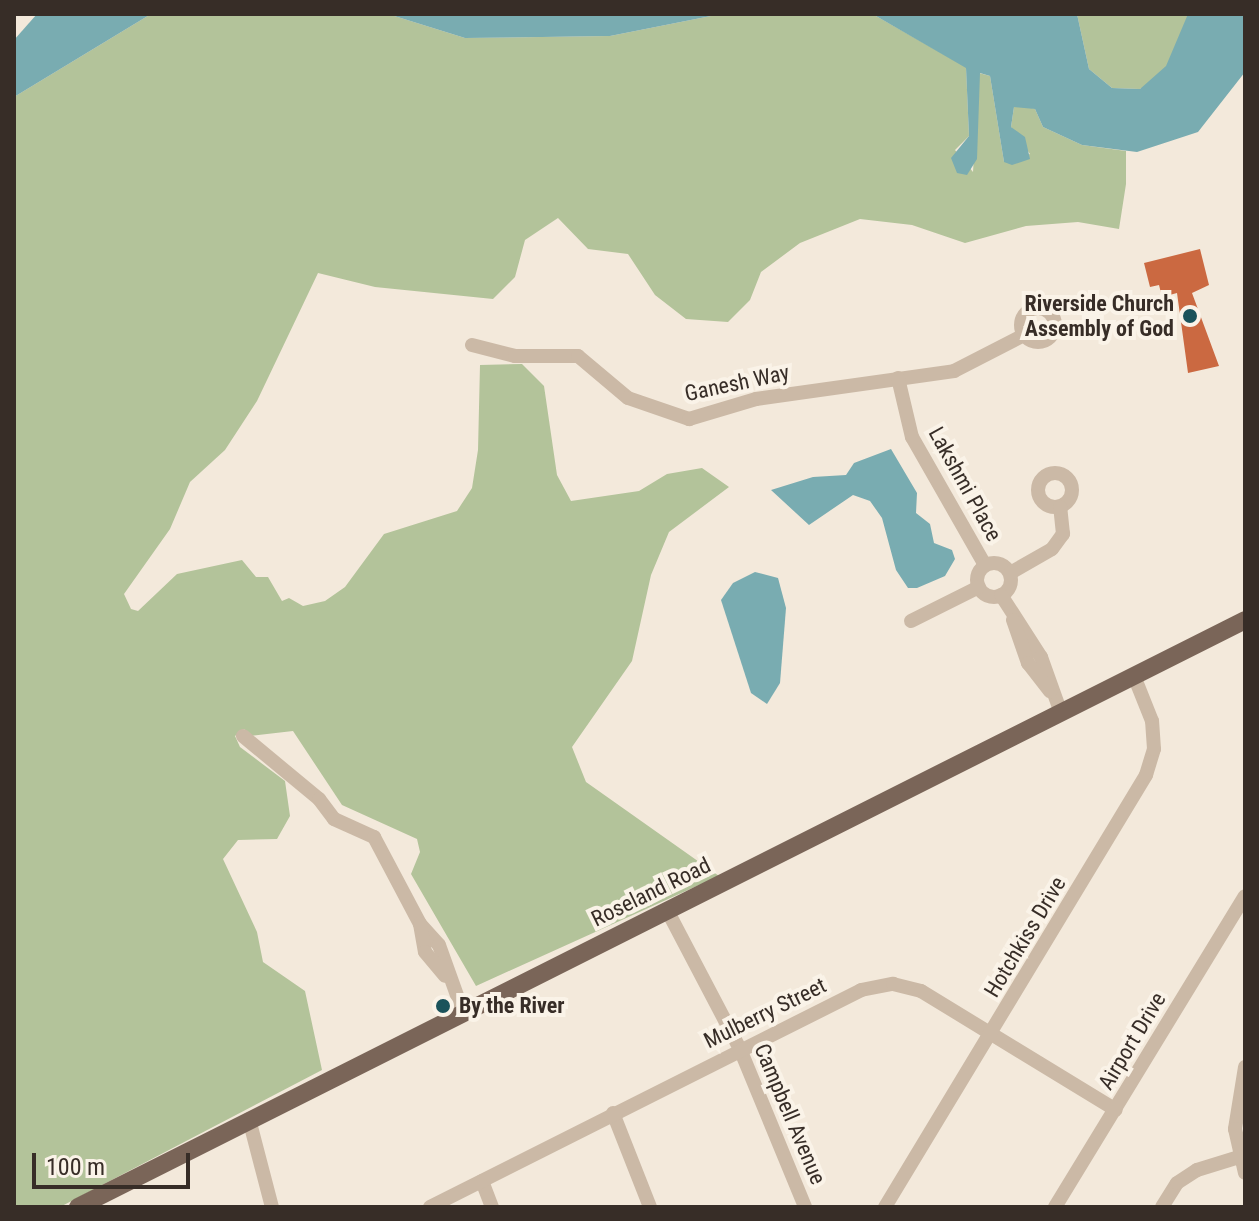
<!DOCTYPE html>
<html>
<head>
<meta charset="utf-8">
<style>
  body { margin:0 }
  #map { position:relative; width:1259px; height:1221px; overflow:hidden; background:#f3e9db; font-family:"Roboto Condensed",sans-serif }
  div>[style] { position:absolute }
  .green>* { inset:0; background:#b3c39a }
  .water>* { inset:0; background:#79acb1 }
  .building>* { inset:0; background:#cb6941 }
  .minor>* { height:14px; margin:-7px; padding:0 7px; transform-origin:7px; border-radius:7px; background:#cbb9a6 }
  .minor>.ring { margin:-7px; padding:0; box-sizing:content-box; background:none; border:14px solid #cbb9a6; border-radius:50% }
  .major>* { height:18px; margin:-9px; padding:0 9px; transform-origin:9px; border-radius:9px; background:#7a6558 }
  .dots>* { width:22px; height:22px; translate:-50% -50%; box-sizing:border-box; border:4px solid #faf3e8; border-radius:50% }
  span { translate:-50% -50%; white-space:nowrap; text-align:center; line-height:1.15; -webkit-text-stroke:8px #faf3e8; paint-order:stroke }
  .poi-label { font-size:22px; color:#372d27; font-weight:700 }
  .right { translate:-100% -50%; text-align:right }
  .left { translate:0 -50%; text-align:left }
  .street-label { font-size:22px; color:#372d27 }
  .frame { position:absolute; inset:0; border:16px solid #372d27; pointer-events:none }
  .scale { position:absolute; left:32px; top:1153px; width:158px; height:36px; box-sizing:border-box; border:4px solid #372d27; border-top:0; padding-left:10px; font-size:24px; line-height:28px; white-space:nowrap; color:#372d27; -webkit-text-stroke:6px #faf3e8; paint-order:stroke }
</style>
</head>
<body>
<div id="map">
  <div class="green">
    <div style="clip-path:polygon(151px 14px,388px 14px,465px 38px,610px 36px,721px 14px,876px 16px,966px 67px,969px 136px,955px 150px,973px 172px,979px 73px,990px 76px,1004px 162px,1030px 154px,1011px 127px,1014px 107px,1022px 105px,1035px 109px,1043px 127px,1082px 145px,1126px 151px,1126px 184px,1119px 229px,1078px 222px,1026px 226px,965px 243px,912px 225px,860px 219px,800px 243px,761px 272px,750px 300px,728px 322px,686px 319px,655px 295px,628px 254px,588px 249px,558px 218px,525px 240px,515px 277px,493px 299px,375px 287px,318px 273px,257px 401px,225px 450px,190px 482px,170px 529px,124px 594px,131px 609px,138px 611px,177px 574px,242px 560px,256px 577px,268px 577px,282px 601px,289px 598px,303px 606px,325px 601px,345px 587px,384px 534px,457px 511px,472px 488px,478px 450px,480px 365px,522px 364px,544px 386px,557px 475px,571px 501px,639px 491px,667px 474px,702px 468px,729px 487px,669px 532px,651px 575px,632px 661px,572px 747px,586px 782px,719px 876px,476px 986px,411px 874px,420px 852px,417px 839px,342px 805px,293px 731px,250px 736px,244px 729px,235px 736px,240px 747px,285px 781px,290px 816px,277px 839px,238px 840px,223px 859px,257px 932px,263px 962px,305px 991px,322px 1070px,60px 1207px,14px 1207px,14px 97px)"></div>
    <div style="clip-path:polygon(1077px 14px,1193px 14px,1168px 75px,1140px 89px,1112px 88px,1089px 69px)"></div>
  </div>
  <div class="water">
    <div style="clip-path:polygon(37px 14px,151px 14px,14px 97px,14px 40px)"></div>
    <div style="clip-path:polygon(388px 14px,721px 14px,610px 36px,465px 38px)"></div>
    <div style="clip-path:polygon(851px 14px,1077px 14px,1089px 69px,1112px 88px,1140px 89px,1166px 66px,1188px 14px,1245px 14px,1245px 72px,1198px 132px,1137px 152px,1082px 145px,1043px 127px,1035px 109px,1014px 107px,1011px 127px,1025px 137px,1030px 159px,1012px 165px,1004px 162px,990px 76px,980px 73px,977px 159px,967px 175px,957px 173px,951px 158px,969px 136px,966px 68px,876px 16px)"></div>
    <div style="clip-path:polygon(891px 449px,917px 493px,916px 513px,930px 524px,934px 543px,952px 550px,955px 559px,945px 576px,917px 588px,908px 588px,896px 570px,882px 518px,870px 501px,853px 495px,809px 525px,771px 490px,813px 477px,846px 475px,854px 463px)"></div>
    <div style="clip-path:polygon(755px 572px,778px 578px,786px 608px,780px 683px,767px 704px,751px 693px,721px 600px,733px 583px)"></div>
  </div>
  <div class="building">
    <div style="clip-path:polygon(1200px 249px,1209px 285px,1192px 293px,1219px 366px,1188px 373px,1177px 293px,1162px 297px,1159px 285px,1150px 287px,1144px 263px)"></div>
  </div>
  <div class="minor">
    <div class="ring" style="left:1021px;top:308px;width:20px;height:20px"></div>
    <div style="left:472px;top:345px;width:44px;rotate:14.3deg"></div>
    <div style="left:515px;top:356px;width:63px"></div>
    <div style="left:578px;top:356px;width:65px;rotate:40deg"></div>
    <div style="left:628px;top:398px;width:65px;rotate:19deg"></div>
    <div style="left:689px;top:419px;width:70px;rotate:-16.6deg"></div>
    <div style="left:756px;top:399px;width:200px;rotate:-8deg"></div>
    <div style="left:954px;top:371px;width:79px;rotate:-27.2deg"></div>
    <div style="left:898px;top:378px;width:61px;rotate:76.7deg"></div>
    <div style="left:912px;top:437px;width:147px;rotate:60.3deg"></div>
    <div class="ring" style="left:1038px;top:473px;width:20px;height:20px"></div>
    <div class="ring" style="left:977px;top:563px;width:20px;height:20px"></div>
    <div style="left:1010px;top:573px;width:48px;rotate:-29.7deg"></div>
    <div style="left:1052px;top:549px;width:19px;rotate:-54deg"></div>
    <div style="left:1063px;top:534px;width:27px;rotate:-96deg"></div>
    <div style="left:1001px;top:595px;width:74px;rotate:57.2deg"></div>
    <div style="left:1041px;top:657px;width:59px;rotate:70.3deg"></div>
    <div style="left:1013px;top:620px;width:46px;rotate:70.8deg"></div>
    <div style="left:1028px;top:663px;width:36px;rotate:52deg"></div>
    <div style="left:911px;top:621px;width:76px;rotate:-26.6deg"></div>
    <div style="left:243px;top:736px;width:99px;rotate:39.7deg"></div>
    <div style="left:319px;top:799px;width:25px;rotate:53deg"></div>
    <div style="left:334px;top:819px;width:44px;rotate:24.2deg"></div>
    <div style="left:374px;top:837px;width:98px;rotate:62.1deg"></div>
    <div style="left:420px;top:924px;width:28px;rotate:48deg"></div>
    <div style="left:439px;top:945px;width:71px;rotate:70.3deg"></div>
    <div style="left:667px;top:910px;width:157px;rotate:62.3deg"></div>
    <div style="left:740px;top:1049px;width:171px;rotate:67.6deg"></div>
    <div style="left:420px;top:924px;width:28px;rotate:80deg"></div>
    <div style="left:425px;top:952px;width:31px;rotate:50deg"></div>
    <div style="left:1245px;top:1067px;width:63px;rotate:99.2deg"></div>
    <div style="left:1235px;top:1129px;width:45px;rotate:77.2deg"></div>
    <div style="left:613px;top:1113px;width:101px;rotate:68.5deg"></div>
    <div style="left:249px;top:1119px;width:91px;rotate:75.4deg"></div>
    <div style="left:482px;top:1181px;width:28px;rotate:69deg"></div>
    <div style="left:430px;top:1207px;width:483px;rotate:-26.7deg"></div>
    <div style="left:861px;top:990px;width:33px;rotate:-11deg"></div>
    <div style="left:893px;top:984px;width:29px;rotate:14deg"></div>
    <div style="left:921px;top:991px;width:228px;rotate:31.4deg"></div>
    <div style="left:885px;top:1207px;width:505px;rotate:-58.86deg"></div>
    <div style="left:1146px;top:775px;width:27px;rotate:-73deg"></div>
    <div style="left:1154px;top:749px;width:28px;rotate:-94deg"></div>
    <div style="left:1152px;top:721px;width:48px;rotate:-111.8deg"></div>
    <div style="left:1055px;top:1207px;width:364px;rotate:-58.6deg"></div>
    <div style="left:1162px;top:1207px;width:28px;rotate:-58deg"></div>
    <div style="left:1177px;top:1183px;width:24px;rotate:-33deg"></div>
    <div style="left:1197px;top:1170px;width:44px;rotate:-17.2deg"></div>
  </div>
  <div class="major">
    <div style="left:78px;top:1207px;width:1306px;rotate:-26.7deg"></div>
  </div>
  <div class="dots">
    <div style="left:1190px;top:316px;background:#1b535b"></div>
    <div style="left:443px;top:1006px;background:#1b535b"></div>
  </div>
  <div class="poi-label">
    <span class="right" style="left:1174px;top:316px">Riverside Church<br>Assembly of God</span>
    <span class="left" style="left:459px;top:1006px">By the River</span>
  </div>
  <div class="street-label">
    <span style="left:737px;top:383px;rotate:-12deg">Ganesh Way</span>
    <span style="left:965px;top:484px;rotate:61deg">Lakshmi Place</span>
    <span style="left:651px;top:892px;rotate:-26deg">Roseland Road</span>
    <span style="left:1025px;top:937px;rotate:-59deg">Hotchkiss Drive</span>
    <span style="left:765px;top:1013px;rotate:-26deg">Mulberry Street</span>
    <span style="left:1132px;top:1041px;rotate:-59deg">Airport Drive</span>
    <span style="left:790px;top:1114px;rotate:67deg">Campbell Avenue</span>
  </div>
  <div class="frame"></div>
  <div class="scale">100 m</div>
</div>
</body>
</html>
